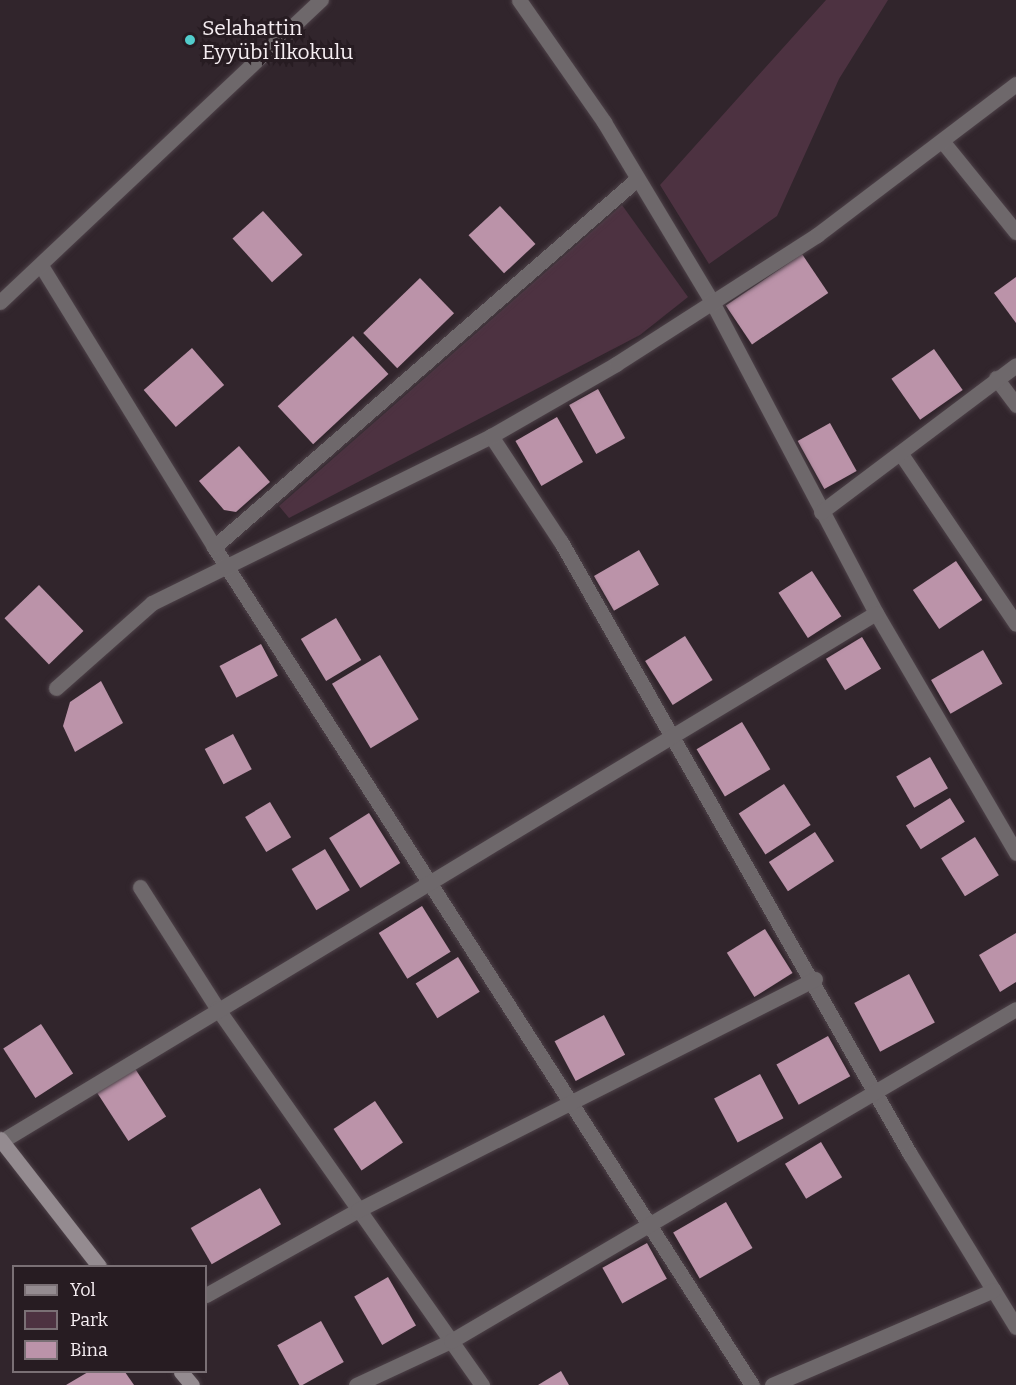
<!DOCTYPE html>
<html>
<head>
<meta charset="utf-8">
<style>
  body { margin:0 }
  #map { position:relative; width:1016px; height:1385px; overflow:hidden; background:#31252c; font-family:Bitter,serif }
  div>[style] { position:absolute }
  .green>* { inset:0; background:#4d3241 }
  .building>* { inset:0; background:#bb93a9; transform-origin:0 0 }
  .roads { filter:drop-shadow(0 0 2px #4d4148) drop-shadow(0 0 2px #4d4148) }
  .street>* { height:15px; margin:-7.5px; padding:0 7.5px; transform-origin:7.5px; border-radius:7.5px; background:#6e686b }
  .secondary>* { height:15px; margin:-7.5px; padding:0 7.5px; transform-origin:7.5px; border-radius:7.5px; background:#948b90 }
  .dots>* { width:16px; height:16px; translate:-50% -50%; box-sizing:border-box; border:3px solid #271c22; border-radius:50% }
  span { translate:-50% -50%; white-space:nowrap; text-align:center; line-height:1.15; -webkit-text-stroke:6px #271c22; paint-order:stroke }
  .poi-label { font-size:21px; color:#f6eef2 }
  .left { translate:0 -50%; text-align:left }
  .legend { position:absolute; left:12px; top:1265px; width:195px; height:108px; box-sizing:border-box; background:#271c22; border:2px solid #7a7075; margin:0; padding:8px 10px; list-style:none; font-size:18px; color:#f6eef2 }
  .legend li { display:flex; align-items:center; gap:12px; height:30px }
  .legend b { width:30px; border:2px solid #7a7075 }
</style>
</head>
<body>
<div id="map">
  <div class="green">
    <div style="clip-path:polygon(826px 0,888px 0,839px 79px,777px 216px,709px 264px,660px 185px)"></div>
    <div style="clip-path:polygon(622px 205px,688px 297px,640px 335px,289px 518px,279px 506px)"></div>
  </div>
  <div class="building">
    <div style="left:500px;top:206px;width:52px;height:43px;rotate:47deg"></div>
    <div style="left:263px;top:211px;width:59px;height:41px;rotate:48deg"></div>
    <div style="left:802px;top:254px;width:47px;height:92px;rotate:56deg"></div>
    <div style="clip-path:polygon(1016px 277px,1016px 323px,994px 293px)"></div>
    <div style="left:420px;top:278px;width:49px;height:79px;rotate:46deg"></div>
    <div style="left:353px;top:336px;width:52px;height:103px;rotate:47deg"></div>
    <div style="left:192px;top:348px;width:49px;height:64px;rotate:49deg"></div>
    <div style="left:934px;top:349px;width:50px;height:52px;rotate:55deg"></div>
    <div style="left:598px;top:389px;width:56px;height:33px;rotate:61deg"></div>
    <div style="left:557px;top:417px;width:52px;height:48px;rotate:60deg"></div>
    <div style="left:830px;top:423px;width:55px;height:37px;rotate:61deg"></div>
    <div style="clip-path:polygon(239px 446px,270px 482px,236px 512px,224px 510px,199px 481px)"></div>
    <div style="left:639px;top:550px;width:40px;height:52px;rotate:60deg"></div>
    <div style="left:956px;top:561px;width:47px;height:52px;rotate:56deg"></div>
    <div style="left:812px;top:571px;width:54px;height:40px;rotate:57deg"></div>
    <div style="left:39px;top:585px;width:64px;height:48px;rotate:46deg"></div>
    <div style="left:336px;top:618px;width:49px;height:41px;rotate:59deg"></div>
    <div style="left:685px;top:636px;width:52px;height:47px;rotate:58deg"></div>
    <div style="left:862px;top:637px;width:37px;height:42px;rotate:59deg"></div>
    <div style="left:261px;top:644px;width:36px;height:47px;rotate:62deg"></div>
    <div style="left:983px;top:650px;width:39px;height:60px;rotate:60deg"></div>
    <div style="left:380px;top:655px;width:75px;height:56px;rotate:59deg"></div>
    <div style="clip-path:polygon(101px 681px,123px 723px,75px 752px,63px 726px,70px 702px)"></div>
    <div style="left:742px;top:722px;width:55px;height:53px;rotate:59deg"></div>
    <div style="left:233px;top:734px;width:40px;height:32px;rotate:62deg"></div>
    <div style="left:930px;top:757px;width:36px;height:39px;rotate:60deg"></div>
    <div style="left:784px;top:784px;width:49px;height:54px;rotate:57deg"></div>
    <div style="left:950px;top:798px;width:28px;height:52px;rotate:58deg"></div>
    <div style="left:270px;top:802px;width:41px;height:29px;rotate:59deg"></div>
    <div style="left:369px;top:813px;width:59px;height:47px;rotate:58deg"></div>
    <div style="left:815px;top:832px;width:35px;height:55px;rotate:57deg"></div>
    <div style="left:975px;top:837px;width:45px;height:40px;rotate:58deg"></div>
    <div style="left:325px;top:849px;width:48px;height:39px;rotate:59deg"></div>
    <div style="left:422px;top:906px;width:54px;height:51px;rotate:58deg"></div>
    <div style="left:765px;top:929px;width:52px;height:45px;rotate:58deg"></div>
    <div style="clip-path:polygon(1016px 933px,1016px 982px,1000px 992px,979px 955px)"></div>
    <div style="left:458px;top:957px;width:41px;height:50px;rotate:58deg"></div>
    <div style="left:909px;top:974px;width:55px;height:62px;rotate:62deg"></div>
    <div style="left:604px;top:1015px;width:45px;height:56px;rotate:62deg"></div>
    <div style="left:41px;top:1024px;width:59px;height:45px;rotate:57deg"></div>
    <div style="left:828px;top:1036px;width:46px;height:59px;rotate:61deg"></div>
    <div style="left:134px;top:1067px;width:59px;height:45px;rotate:57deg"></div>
    <div style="left:760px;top:1074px;width:50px;height:52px;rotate:62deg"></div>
    <div style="left:375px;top:1101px;width:50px;height:50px;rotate:56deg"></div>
    <div style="left:821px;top:1142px;width:41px;height:42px;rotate:59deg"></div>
    <div style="left:260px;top:1188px;width:42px;height:80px;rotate:60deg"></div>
    <div style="left:726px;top:1202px;width:53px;height:61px;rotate:60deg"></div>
    <div style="left:647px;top:1243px;width:41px;height:51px;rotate:61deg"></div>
    <div style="left:388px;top:1277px;width:56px;height:39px;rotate:60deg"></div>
    <div style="left:321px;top:1321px;width:47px;height:50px;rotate:61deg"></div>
    <div style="clip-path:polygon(561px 1371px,569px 1385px,538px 1385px)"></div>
    <div style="clip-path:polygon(88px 1372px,125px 1372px,134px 1385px,66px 1385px)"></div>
  </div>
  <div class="roads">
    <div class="street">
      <div style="left:519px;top:0;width:149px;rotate:55.1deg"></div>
      <div style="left:604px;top:122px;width:210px;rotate:59deg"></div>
      <div style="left:712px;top:302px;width:352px;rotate:62.2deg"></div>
      <div style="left:876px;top:613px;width:278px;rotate:59.7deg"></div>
      <div style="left:943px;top:142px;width:116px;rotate:51deg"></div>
      <div style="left:42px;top:267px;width:329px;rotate:58.4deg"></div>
      <div style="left:214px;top:547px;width:996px;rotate:57.3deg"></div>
      <div style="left:0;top:302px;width:441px;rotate:-43.3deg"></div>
      <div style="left:996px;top:378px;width:34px;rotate:53deg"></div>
      <div style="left:491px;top:436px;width:127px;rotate:56.6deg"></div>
      <div style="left:561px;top:542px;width:705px;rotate:60.31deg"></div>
      <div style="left:910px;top:1154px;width:203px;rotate:58.5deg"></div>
      <div style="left:901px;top:454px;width:205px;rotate:55.9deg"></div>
      <div style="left:821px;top:512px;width:244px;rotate:-37deg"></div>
      <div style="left:214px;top:547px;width:561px;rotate:-41.02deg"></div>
      <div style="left:56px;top:688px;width:128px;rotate:-41.5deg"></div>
      <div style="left:152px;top:603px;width:378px;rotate:-26.2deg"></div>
      <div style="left:491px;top:436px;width:144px;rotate:-29.9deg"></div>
      <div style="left:616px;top:364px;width:239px;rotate:-32.7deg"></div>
      <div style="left:817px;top:235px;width:250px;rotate:-37.2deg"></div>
      <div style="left:140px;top:887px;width:143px;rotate:57.5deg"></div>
      <div style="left:217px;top:1008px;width:461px;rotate:54.9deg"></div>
      <div style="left:0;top:1142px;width:1023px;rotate:-31.13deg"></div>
      <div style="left:206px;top:1295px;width:174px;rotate:-29.2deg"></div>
      <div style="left:358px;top:1210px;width:512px;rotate:-26.82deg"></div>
      <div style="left:356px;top:1385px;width:105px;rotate:-24.9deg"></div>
      <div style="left:451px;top:1341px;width:655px;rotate:-30.44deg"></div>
      <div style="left:772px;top:1385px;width:241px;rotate:-23.2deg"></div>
    </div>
    <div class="secondary">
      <div style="left:0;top:1139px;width:161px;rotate:52.1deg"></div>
      <div style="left:181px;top:1372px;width:17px;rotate:50deg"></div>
    </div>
  </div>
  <div class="dots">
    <div style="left:190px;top:40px;background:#52cdcc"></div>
  </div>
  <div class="poi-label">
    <span class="left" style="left:202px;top:40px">Selahattin<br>Eyyübi İlkokulu</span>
  </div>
  <ul class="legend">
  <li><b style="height:8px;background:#948b90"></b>Yol</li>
  <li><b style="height:16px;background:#4d3241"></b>Park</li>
  <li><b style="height:16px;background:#bb93a9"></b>Bina</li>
  </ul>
</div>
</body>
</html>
